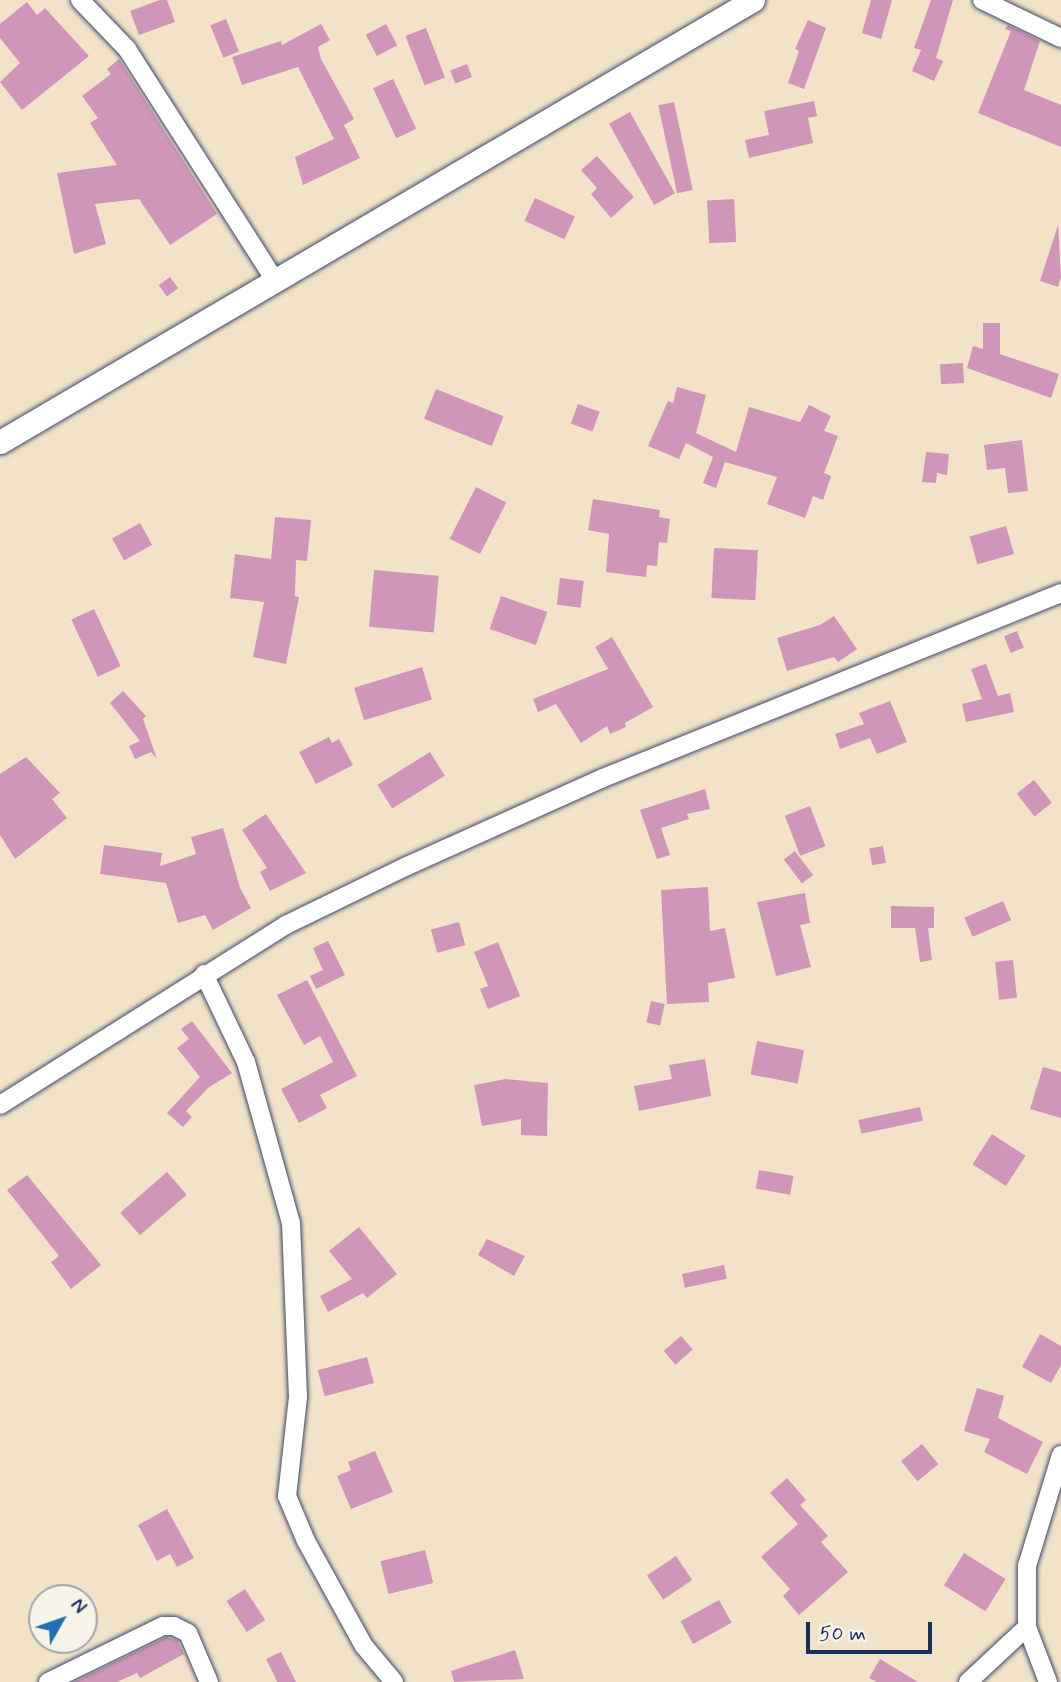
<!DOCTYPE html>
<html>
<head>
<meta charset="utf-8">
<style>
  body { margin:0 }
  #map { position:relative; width:1061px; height:1682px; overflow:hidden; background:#f2e3c8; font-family:Mynerve,sans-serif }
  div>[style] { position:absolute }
  .building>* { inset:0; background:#cf96ba; transform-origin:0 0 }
  .roads { filter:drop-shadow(0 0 2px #3b4a6e) drop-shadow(0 0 2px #3b4a6e) }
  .minor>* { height:18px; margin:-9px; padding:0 9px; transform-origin:9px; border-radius:9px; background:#fff }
  .major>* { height:23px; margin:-11.5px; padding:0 11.5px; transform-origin:11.5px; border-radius:11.5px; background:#fff }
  span { translate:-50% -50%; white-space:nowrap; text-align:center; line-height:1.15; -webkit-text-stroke:5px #f7f3e8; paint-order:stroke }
  .north { position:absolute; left:28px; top:1584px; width:70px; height:70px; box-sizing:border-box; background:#f7f3e8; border:2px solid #9fa5b1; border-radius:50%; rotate:50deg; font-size:19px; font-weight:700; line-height:28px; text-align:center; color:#1b2f5e }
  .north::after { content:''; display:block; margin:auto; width:24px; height:32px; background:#1f6fb2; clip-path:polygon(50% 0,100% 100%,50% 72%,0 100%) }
  .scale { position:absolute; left:806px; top:1622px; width:126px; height:32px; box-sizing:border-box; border:4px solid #1b2f5e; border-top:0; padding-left:9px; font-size:21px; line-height:24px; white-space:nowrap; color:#1b2f5e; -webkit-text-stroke:5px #f7f3e8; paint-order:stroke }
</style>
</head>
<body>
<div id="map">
  <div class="building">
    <div style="clip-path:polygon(160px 0,167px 0,175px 22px,139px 35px,130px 11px)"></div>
    <div style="clip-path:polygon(871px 0,892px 0,881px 39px,862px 33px)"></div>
    <div style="clip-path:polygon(931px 0,953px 0,936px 58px,943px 61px,934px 81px,912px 71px,921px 50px,914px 48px)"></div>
    <div style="clip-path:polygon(27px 2px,37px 15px,45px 8px,89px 56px,22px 110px,0 82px,20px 63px,0 38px,0 24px)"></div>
    <div style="left:226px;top:19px;width:35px;height:17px;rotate:68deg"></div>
    <div style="clip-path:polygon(808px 20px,826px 28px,804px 89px,788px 83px,799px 51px,795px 49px)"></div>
    <div style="clip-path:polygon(321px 24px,330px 40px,318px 47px,321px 59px,354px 119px,344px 125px,360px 158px,303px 185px,295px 157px,334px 139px,298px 67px,242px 85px,232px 57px,281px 41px,282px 45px)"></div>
    <div style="left:386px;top:24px;width:24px;height:23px;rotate:62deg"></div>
    <div style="clip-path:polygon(1008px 25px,1040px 41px,1024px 90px,1061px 105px,1061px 147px,978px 113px,1011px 31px,1005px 29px)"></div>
    <div style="left:426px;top:28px;width:53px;height:22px;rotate:69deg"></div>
    <div style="clip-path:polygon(119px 59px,217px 214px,170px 245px,139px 199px,95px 204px,106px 244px,74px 254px,57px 173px,117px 165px,90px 123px,98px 118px,82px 96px,111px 74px,107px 69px)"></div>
    <div style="left:467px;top:64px;width:14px;height:18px;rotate:69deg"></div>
    <div style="left:393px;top:79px;width:55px;height:22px;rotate:65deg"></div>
    <div style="clip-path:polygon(814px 101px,817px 116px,808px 118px,813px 143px,749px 158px,745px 140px,769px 135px,764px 111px)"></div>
    <div style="left:674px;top:102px;width:90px;height:16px;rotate:78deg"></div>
    <div style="left:630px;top:112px;width:93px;height:24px;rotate:61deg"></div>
    <div style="clip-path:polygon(597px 156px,634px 197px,611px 218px,591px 194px,597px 188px,581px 170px)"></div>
    <div style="left:535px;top:198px;width:44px;height:25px;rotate:25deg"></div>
    <div style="left:734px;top:199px;width:43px;height:27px;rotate:87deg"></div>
    <div style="clip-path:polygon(1058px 225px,1061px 277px,1058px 287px,1040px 281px)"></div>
    <div style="left:170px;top:277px;width:14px;height:14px;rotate:54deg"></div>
    <div style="clip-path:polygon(983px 323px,1000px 323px,1000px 354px,1059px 374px,1051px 398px,967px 368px,973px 346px,983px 349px)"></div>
    <div style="left:963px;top:363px;width:20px;height:23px;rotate:87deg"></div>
    <div style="clip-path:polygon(677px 387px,706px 395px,696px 433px,736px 452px,749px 407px,800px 422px,809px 405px,831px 416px,824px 431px,838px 436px,824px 473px,831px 476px,823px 500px,813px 496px,805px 518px,767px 504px,777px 477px,725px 462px,716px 488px,703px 483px,713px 457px,686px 443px,679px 459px,648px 446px,668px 401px,673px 403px)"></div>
    <div style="left:436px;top:389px;width:73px;height:32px;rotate:22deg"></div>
    <div style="left:578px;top:404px;width:23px;height:21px;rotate:20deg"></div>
    <div style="clip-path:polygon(1022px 440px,1028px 491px,1008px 493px,1005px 468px,987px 470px,984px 445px)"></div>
    <div style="clip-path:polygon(926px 452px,949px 454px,947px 475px,937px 473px,936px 483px,922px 482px)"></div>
    <div style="left:476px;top:487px;width:34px;height:58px;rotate:27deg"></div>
    <div style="clip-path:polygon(593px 499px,660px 510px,659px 517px,670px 519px,667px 543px,659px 542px,657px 566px,647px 565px,646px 577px,606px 572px,609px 534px,588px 530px)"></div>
    <div style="clip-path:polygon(275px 517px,311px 520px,307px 561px,296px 560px,295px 596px,299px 597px,286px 664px,253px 657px,264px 602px,230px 598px,235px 554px,271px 559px)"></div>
    <div style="left:140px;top:523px;width:25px;height:32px;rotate:61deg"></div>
    <div style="left:1006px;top:526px;width:29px;height:38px;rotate:74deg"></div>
    <div style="left:714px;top:548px;width:44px;height:50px;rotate:3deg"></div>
    <div style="left:374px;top:570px;width:65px;height:57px;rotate:5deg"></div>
    <div style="left:560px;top:578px;width:24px;height:27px;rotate:7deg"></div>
    <div style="left:501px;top:596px;width:49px;height:35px;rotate:19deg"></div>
    <div style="left:94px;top:609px;width:63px;height:25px;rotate:65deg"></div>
    <div style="clip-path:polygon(834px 616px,857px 649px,838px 662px,834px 657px,787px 671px,777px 638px,820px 625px)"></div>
    <div style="left:1017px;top:631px;width:18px;height:14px;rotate:68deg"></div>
    <div style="clip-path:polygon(612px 637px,653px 707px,625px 723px,626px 727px,610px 734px,607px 726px,581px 743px,556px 704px,538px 712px,533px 699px,608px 669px,595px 647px)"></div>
    <div style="clip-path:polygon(986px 664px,998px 696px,1010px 693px,1014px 712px,966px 722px,962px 704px,982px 699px,971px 669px)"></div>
    <div style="left:422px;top:667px;width:34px;height:71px;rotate:73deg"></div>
    <div style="clip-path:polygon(123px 691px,146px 716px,143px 719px,157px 759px,151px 752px,135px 759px,129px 746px,140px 741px,110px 703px)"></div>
    <div style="clip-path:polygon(890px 701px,907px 742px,877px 754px,870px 738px,840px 749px,835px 734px,864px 724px,859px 713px)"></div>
    <div style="clip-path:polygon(329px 737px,332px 743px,339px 739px,353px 765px,316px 784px,299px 752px)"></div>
    <div style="left:430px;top:752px;width:28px;height:62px;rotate:58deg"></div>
    <div style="clip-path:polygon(26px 757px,60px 793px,52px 799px,67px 818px,15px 859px,0 835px,0 774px)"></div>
    <div style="left:1034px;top:780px;width:29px;height:22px;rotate:52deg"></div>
    <div style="clip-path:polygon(705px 789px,710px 809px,687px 814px,689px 819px,661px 828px,670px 855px,657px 859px,640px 810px)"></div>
    <div style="left:810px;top:806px;width:43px;height:27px;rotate:69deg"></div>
    <div style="clip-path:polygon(266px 814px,306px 873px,270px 891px,260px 872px,267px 868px,242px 830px)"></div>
    <div style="clip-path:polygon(223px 828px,240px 888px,251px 908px,213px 930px,205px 915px,178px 923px,166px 883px,100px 874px,104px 845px,162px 853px,160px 866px,196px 854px,191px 837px)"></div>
    <div style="left:883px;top:846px;width:17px;height:14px;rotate:80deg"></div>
    <div style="left:795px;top:851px;width:30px;height:14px;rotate:53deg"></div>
    <div style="clip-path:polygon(708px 887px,710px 931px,725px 928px,735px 978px,708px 983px,709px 1002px,667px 1004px,661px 890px)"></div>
    <div style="clip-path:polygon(805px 893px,810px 923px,800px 925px,811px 967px,776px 976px,757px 902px)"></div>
    <div style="left:1003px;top:901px;width:21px;height:42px;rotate:67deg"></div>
    <div style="clip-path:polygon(891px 906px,934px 907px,934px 928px,928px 928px,932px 960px,920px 962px,915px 928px,891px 928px)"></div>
    <div style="left:459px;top:922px;width:24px;height:29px;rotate:75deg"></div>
    <div style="clip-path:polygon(328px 941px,345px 975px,316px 989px,310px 976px,323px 970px,313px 948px)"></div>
    <div style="clip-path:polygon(498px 942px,520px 996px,488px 1009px,480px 989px,488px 986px,474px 952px)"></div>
    <div style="left:1013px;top:960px;width:38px;height:18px;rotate:84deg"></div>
    <div style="clip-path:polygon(307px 980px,357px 1076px,320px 1095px,327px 1108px,299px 1123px,281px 1089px,333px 1062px,320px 1036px,304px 1045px,277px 995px)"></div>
    <div style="left:651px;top:1001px;width:14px;height:22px;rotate:12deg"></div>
    <div style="clip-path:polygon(192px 1021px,232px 1073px,208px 1088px,186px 1111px,192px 1117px,183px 1127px,167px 1113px,200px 1077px,177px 1048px,189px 1039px,181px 1029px)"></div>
    <div style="left:757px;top:1041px;width:48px;height:34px;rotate:11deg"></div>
    <div style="clip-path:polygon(705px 1059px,711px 1096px,639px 1111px,634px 1086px,672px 1079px,669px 1065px)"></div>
    <div style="clip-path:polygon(1043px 1067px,1061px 1072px,1061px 1118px,1030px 1109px)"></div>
    <div style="clip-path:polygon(506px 1079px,548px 1083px,547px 1136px,521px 1135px,521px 1119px,482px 1126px,474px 1085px)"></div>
    <div style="left:920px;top:1107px;width:14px;height:63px;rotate:78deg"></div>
    <div style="left:992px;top:1134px;width:40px;height:36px;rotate:33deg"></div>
    <div style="left:759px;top:1170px;width:35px;height:19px;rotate:10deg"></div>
    <div style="left:167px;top:1172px;width:30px;height:62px;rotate:49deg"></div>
    <div style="clip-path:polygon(27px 1175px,101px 1265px,71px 1289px,51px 1262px,59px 1256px,7px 1190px)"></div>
    <div style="clip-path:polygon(359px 1227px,397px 1274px,367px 1298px,363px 1293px,328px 1312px,320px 1296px,352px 1279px,329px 1251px)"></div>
    <div style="clip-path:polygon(487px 1239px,525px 1256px,514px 1276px,478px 1255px)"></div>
    <div style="left:724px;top:1265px;width:14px;height:43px;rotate:78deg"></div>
    <div style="clip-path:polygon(1040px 1334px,1061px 1346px,1061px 1365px,1051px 1383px,1022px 1367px)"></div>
    <div style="left:681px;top:1336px;width:18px;height:23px;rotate:49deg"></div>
    <div style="left:367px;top:1357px;width:27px;height:51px;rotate:75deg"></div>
    <div style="clip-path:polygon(977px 1388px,1004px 1396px,998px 1418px,1043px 1442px,1027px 1474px,984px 1452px,990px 1439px,964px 1431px)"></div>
    <div style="left:922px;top:1444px;width:26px;height:27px;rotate:51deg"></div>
    <div style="clip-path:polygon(375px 1451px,393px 1492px,351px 1509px,337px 1476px,351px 1470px,348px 1462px)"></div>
    <div style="clip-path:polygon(787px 1478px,806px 1500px,800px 1505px,828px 1536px,821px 1542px,848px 1572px,799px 1615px,783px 1596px,790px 1589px,761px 1557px,798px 1524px,770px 1493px)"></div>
    <div style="clip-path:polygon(167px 1509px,194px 1558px,177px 1567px,170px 1554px,157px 1561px,138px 1525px)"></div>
    <div style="left:425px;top:1550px;width:34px;height:46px;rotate:76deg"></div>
    <div style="left:964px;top:1553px;width:49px;height:38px;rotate:32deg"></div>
    <div style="left:676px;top:1556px;width:29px;height:35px;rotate:56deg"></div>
    <div style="left:245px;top:1589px;width:37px;height:22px;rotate:57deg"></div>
    <div style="left:719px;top:1600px;width:26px;height:44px;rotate:61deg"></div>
    <div style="clip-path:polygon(166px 1637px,177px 1640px,184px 1654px,140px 1678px,137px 1673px,117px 1682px,74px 1682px)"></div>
    <div style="clip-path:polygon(515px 1650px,524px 1679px,454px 1682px,451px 1671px)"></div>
    <div style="clip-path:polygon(281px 1652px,296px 1682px,277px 1682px,274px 1675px,266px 1659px)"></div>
    <div style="clip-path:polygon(880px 1659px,918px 1682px,877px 1682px,869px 1678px)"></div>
  </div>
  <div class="roads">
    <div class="minor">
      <div style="left:80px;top:0;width:68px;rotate:46.2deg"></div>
      <div style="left:127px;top:49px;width:273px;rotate:57.4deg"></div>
      <div style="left:982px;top:0;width:88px;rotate:25.7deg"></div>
      <div style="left:204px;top:974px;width:98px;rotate:64.5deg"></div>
      <div style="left:246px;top:1062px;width:167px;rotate:74.4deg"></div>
      <div style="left:291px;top:1223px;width:174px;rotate:87.7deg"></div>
      <div style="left:298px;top:1397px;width:100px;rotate:96.3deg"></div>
      <div style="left:287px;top:1496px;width:49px;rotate:67.1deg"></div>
      <div style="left:306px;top:1541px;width:120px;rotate:61.1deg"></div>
      <div style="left:364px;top:1646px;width:47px;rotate:50.2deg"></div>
      <div style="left:0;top:1105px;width:338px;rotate:-32.2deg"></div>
      <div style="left:286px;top:925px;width:135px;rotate:-26deg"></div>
      <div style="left:407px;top:866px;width:215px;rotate:-24.2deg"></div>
      <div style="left:603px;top:778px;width:494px;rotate:-22deg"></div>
      <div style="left:48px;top:1682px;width:128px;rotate:-26deg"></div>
      <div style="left:163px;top:1626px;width:11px"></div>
      <div style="left:174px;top:1626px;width:16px;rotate:27deg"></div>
      <div style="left:188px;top:1633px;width:53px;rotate:66.8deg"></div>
      <div style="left:968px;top:1682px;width:81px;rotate:-43deg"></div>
      <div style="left:1048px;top:1682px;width:59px;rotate:-110.9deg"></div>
      <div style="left:1027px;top:1627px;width:61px;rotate:-90deg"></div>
      <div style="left:1027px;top:1566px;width:116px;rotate:-73deg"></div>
    </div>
    <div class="major">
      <div style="left:0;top:442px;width:873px;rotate:-30.41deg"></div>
    </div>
  </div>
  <div class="north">N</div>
  <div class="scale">50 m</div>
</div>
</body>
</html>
